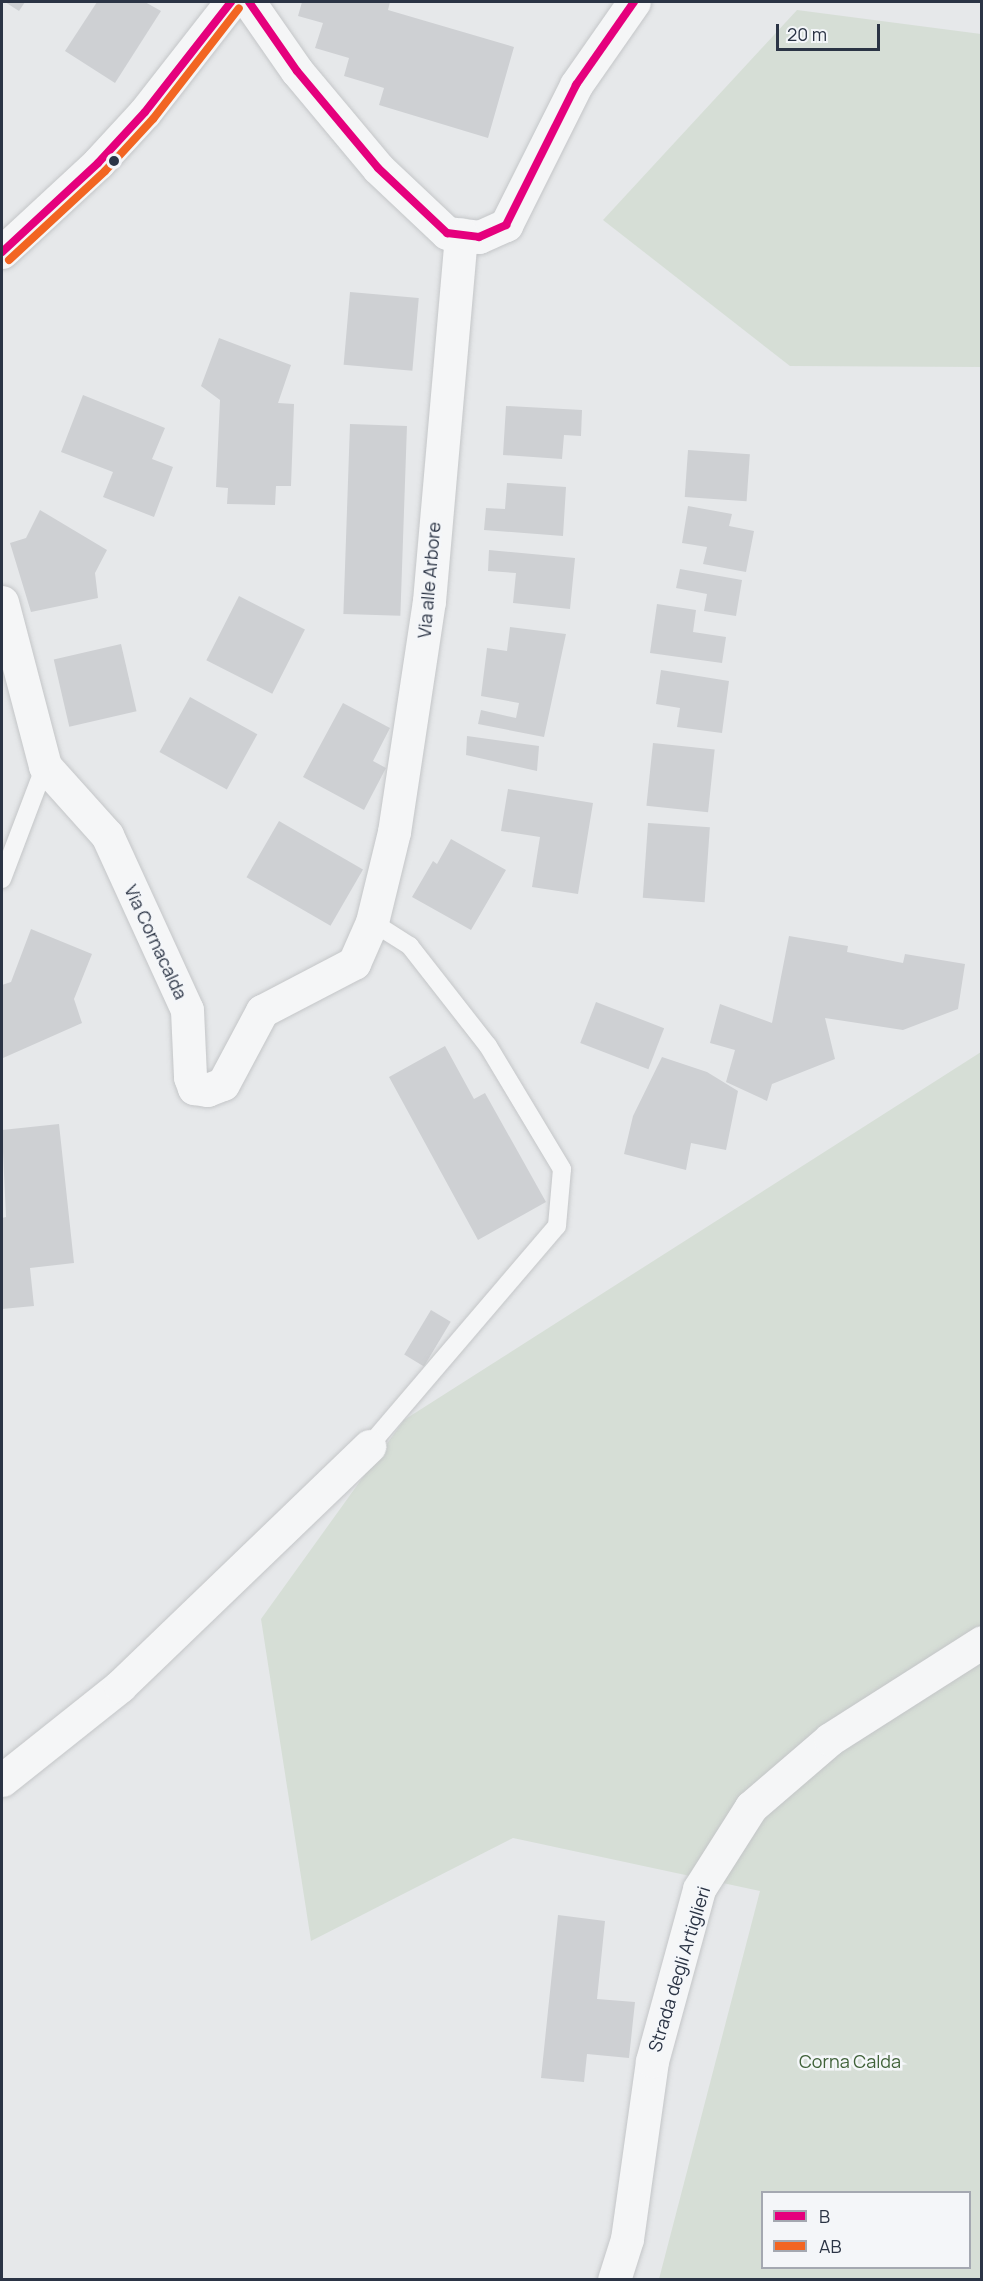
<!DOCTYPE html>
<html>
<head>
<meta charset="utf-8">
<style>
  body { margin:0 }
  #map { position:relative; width:983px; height:2281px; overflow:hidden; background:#e6e8ea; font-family:Manrope,sans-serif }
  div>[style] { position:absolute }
  .green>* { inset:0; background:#d6ded6 }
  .building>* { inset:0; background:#ced0d3; transform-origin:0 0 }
  .roads { filter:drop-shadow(0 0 2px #c4c6c8) drop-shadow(0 0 2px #c4c6c8) }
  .service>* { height:18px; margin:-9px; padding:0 9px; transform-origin:9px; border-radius:9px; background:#f5f6f7 }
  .minor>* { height:33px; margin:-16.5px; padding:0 16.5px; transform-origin:16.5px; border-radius:16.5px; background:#f5f6f7 }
  .bus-1>* { height:8px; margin:-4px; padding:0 4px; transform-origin:4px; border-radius:4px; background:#e5007d }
  .bus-2>* { height:8px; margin:-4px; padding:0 4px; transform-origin:4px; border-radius:4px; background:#f26522 }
  .dots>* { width:16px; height:16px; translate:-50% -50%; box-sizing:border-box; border:3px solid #f4f6f9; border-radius:50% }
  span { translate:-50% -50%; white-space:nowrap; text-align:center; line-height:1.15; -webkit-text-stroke:5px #f4f6f9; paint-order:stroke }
  .street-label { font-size:18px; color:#2b3445 }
  .park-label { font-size:18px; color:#3f6138 }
  .frame { position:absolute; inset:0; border:3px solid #2b3445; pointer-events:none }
  .legend { position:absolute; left:761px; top:2191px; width:210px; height:78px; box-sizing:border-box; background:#f4f6f9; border:2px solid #a4a8b1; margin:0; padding:8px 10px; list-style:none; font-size:18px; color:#2b3445 }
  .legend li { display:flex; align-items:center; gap:12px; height:30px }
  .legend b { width:30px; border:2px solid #a4a8b1 }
  .scale { position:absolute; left:776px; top:24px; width:104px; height:27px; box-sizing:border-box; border:3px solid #2b3445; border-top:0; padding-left:8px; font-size:18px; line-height:21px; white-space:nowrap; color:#2b3445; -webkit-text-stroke:4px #f4f6f9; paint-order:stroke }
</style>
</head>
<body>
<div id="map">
  <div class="green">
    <div style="clip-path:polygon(797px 10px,981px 34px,981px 367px,790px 366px,603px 220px)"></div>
    <div style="clip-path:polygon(evenodd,981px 1052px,981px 2279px,659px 2279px,760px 1891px,513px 1838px,311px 1941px,261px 1619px,404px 1420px,981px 1052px,762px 2192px,970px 2192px,970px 2268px,762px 2268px,762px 2192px)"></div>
  </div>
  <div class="building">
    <div style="clip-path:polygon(5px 2px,25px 2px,19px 11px)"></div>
    <div style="clip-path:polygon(97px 2px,145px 2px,161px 11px,115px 83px,65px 51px)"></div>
    <div style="clip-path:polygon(302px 2px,390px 2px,388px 10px,514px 47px,488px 138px,379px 105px,384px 88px,344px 76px,349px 58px,315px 48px,323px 23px,298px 16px)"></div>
    <div style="left:350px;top:292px;width:69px;height:73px;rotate:5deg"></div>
    <div style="clip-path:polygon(219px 338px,291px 365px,278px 403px,294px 404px,291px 486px,276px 486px,275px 505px,227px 504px,228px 488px,216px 487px,220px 400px,201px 386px)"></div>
    <div style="clip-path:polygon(83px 395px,165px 428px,152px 459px,173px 467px,154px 517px,103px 497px,113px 472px,61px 452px)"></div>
    <div style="clip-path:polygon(506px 406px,582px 410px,581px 436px,564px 435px,562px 459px,503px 455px)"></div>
    <div style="left:350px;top:424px;width:57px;height:190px;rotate:2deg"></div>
    <div style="left:688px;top:450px;width:62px;height:47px;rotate:4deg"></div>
    <div style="clip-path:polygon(507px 483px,566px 487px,563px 536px,484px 530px,486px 508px,505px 509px)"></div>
    <div style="clip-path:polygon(688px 506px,732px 514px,729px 526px,754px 531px,746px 572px,703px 564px,707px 547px,682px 543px)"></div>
    <div style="clip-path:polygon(40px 510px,107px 550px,95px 573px,98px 598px,31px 612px,10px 543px,26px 538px)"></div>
    <div style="clip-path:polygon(489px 550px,575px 558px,570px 609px,513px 603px,516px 573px,488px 571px)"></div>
    <div style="clip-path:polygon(680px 569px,742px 580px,736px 616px,704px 611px,707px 594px,676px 588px)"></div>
    <div style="left:239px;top:596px;width:74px;height:72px;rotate:27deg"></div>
    <div style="clip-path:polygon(657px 604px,696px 610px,693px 632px,726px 637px,722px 663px,650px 653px)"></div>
    <div style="clip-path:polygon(510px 627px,566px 634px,544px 737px,478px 724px,481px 710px,516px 718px,519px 703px,481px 696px,487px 648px,507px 651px)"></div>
    <div style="left:121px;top:644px;width:69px;height:69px;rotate:77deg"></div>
    <div style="clip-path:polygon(661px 670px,729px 681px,722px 733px,677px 727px,680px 708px,656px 704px)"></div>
    <div style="left:190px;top:697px;width:77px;height:63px;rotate:29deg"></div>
    <div style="clip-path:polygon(343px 703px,390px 728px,373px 761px,386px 768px,364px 810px,303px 777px)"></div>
    <div style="clip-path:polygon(467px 736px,539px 746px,537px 771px,466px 755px)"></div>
    <div style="left:653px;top:743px;width:62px;height:63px;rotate:6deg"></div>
    <div style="clip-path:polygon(508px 789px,593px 803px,578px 894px,532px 887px,540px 837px,501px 831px)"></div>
    <div style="left:279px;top:821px;width:97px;height:65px;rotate:30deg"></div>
    <div style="left:648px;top:823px;width:62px;height:75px;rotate:4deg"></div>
    <div style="clip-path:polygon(451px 839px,506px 870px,471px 930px,412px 897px,433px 861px,437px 864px)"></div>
    <div style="clip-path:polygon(31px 929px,92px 954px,74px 999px,82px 1023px,3px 1058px,2px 985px,11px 982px)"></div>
    <div style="clip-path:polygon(789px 936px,848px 946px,847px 952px,903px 963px,905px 954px,965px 964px,958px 1009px,903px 1030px,825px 1018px,835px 1059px,772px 1084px,767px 1101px,726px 1082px,735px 1050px,710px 1043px,720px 1004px,772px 1023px)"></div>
    <div style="left:596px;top:1002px;width:73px;height:44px;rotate:21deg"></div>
    <div style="clip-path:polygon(445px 1046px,474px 1099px,485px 1093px,546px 1202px,478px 1240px,389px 1077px)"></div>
    <div style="clip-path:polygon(662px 1057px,707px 1072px,738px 1091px,726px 1150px,691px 1143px,686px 1170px,624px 1154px,633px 1116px)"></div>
    <div style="clip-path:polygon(59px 1124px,74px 1263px,30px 1268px,34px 1306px,2px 1309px,2px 1218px,6px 1217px,2px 1130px)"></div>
    <div style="left:431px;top:1310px;width:23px;height:52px;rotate:31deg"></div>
    <div style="clip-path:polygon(558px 1915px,605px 1921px,597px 1999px,635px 2002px,629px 2058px,587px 2054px,584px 2082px,541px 2078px)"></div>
  </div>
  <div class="roads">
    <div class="service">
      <div style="left:2px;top:879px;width:121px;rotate:-69.2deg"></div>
      <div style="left:369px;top:1446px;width:289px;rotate:-49.5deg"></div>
      <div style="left:557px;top:1226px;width:57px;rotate:-85deg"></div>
      <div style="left:562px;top:1169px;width:144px;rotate:-121deg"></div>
      <div style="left:488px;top:1046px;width:127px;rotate:-128deg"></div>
      <div style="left:410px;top:946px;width:45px;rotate:-147.7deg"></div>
    </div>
    <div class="minor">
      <div style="left:249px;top:2px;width:84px;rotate:55.2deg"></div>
      <div style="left:297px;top:71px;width:126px;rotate:50.1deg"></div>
      <div style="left:378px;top:168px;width:95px;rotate:43.3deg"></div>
      <div style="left:447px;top:233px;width:32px;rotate:7deg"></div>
      <div style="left:479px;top:237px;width:30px;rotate:-24deg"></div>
      <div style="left:506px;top:225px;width:157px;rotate:-63.4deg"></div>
      <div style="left:576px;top:85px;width:101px;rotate:-55.1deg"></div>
      <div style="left:2px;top:252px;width:131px;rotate:-42.8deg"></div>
      <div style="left:98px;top:163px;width:69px;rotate:-47.3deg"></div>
      <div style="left:145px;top:112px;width:140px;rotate:-52deg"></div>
      <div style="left:2px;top:602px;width:170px;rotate:75.3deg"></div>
      <div style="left:45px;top:766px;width:93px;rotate:48.1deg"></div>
      <div style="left:107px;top:835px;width:192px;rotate:65.4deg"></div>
      <div style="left:187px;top:1010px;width:67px;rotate:87.4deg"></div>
      <div style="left:190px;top:1077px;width:12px;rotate:70deg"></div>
      <div style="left:194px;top:1088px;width:13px;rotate:9deg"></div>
      <div style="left:207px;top:1090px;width:17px;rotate:-21deg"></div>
      <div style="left:223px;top:1084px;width:83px;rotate:-61.9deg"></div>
      <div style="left:262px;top:1011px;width:104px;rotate:-27.6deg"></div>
      <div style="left:354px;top:963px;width:45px;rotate:-66.3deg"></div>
      <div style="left:372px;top:922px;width:93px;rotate:-76.3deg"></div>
      <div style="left:394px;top:832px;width:234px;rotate:-81.4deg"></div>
      <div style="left:429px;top:601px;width:368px;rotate:-85deg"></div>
      <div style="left:2px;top:1780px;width:151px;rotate:-38.5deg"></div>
      <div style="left:120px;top:1686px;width:346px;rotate:-43.9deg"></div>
      <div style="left:614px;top:2280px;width:43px;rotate:-72.4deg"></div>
      <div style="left:627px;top:2239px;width:180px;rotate:-82deg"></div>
      <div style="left:652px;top:2061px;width:178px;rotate:-74.7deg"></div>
      <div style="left:699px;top:1889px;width:97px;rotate:-57.6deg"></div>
      <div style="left:751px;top:1807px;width:104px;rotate:-40.7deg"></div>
      <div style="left:830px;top:1739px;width:180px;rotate:-32.5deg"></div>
    </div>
  </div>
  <div class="bus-1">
    <div style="left:249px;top:2px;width:84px;rotate:55.2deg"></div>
    <div style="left:297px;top:71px;width:126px;rotate:50.1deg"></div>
    <div style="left:378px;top:168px;width:95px;rotate:43.3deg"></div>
    <div style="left:447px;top:233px;width:32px;rotate:7deg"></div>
    <div style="left:479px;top:237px;width:30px;rotate:-24deg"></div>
    <div style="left:506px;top:225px;width:157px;rotate:-63.4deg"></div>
    <div style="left:576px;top:85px;width:101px;rotate:-55.1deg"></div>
    <div style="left:2px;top:252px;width:131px;rotate:-42.8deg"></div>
    <div style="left:98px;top:163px;width:69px;rotate:-47.3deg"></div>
    <div style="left:145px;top:112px;width:140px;rotate:-52deg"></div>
  </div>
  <div class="bus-2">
    <div style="left:9px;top:260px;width:131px;rotate:-42.8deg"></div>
    <div style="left:105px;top:171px;width:71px;rotate:-47.3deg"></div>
    <div style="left:153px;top:119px;width:140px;rotate:-52.2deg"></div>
  </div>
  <div class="dots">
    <div style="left:114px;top:161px;background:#2b3445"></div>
  </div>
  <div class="street-label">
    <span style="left:429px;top:580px;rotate:-85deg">Via alle Arbore</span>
    <span style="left:156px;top:942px;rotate:65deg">Via Cornacalda</span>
    <span style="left:679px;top:1969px;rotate:-73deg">Strada degli Artiglieri</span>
  </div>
  <div class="park-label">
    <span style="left:850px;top:2061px">Corna Calda</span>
  </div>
  <div class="frame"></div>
  <ul class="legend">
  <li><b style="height:8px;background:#e5007d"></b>B</li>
  <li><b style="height:8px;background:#f26522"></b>AB</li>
  </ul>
  <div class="scale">20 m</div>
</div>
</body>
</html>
